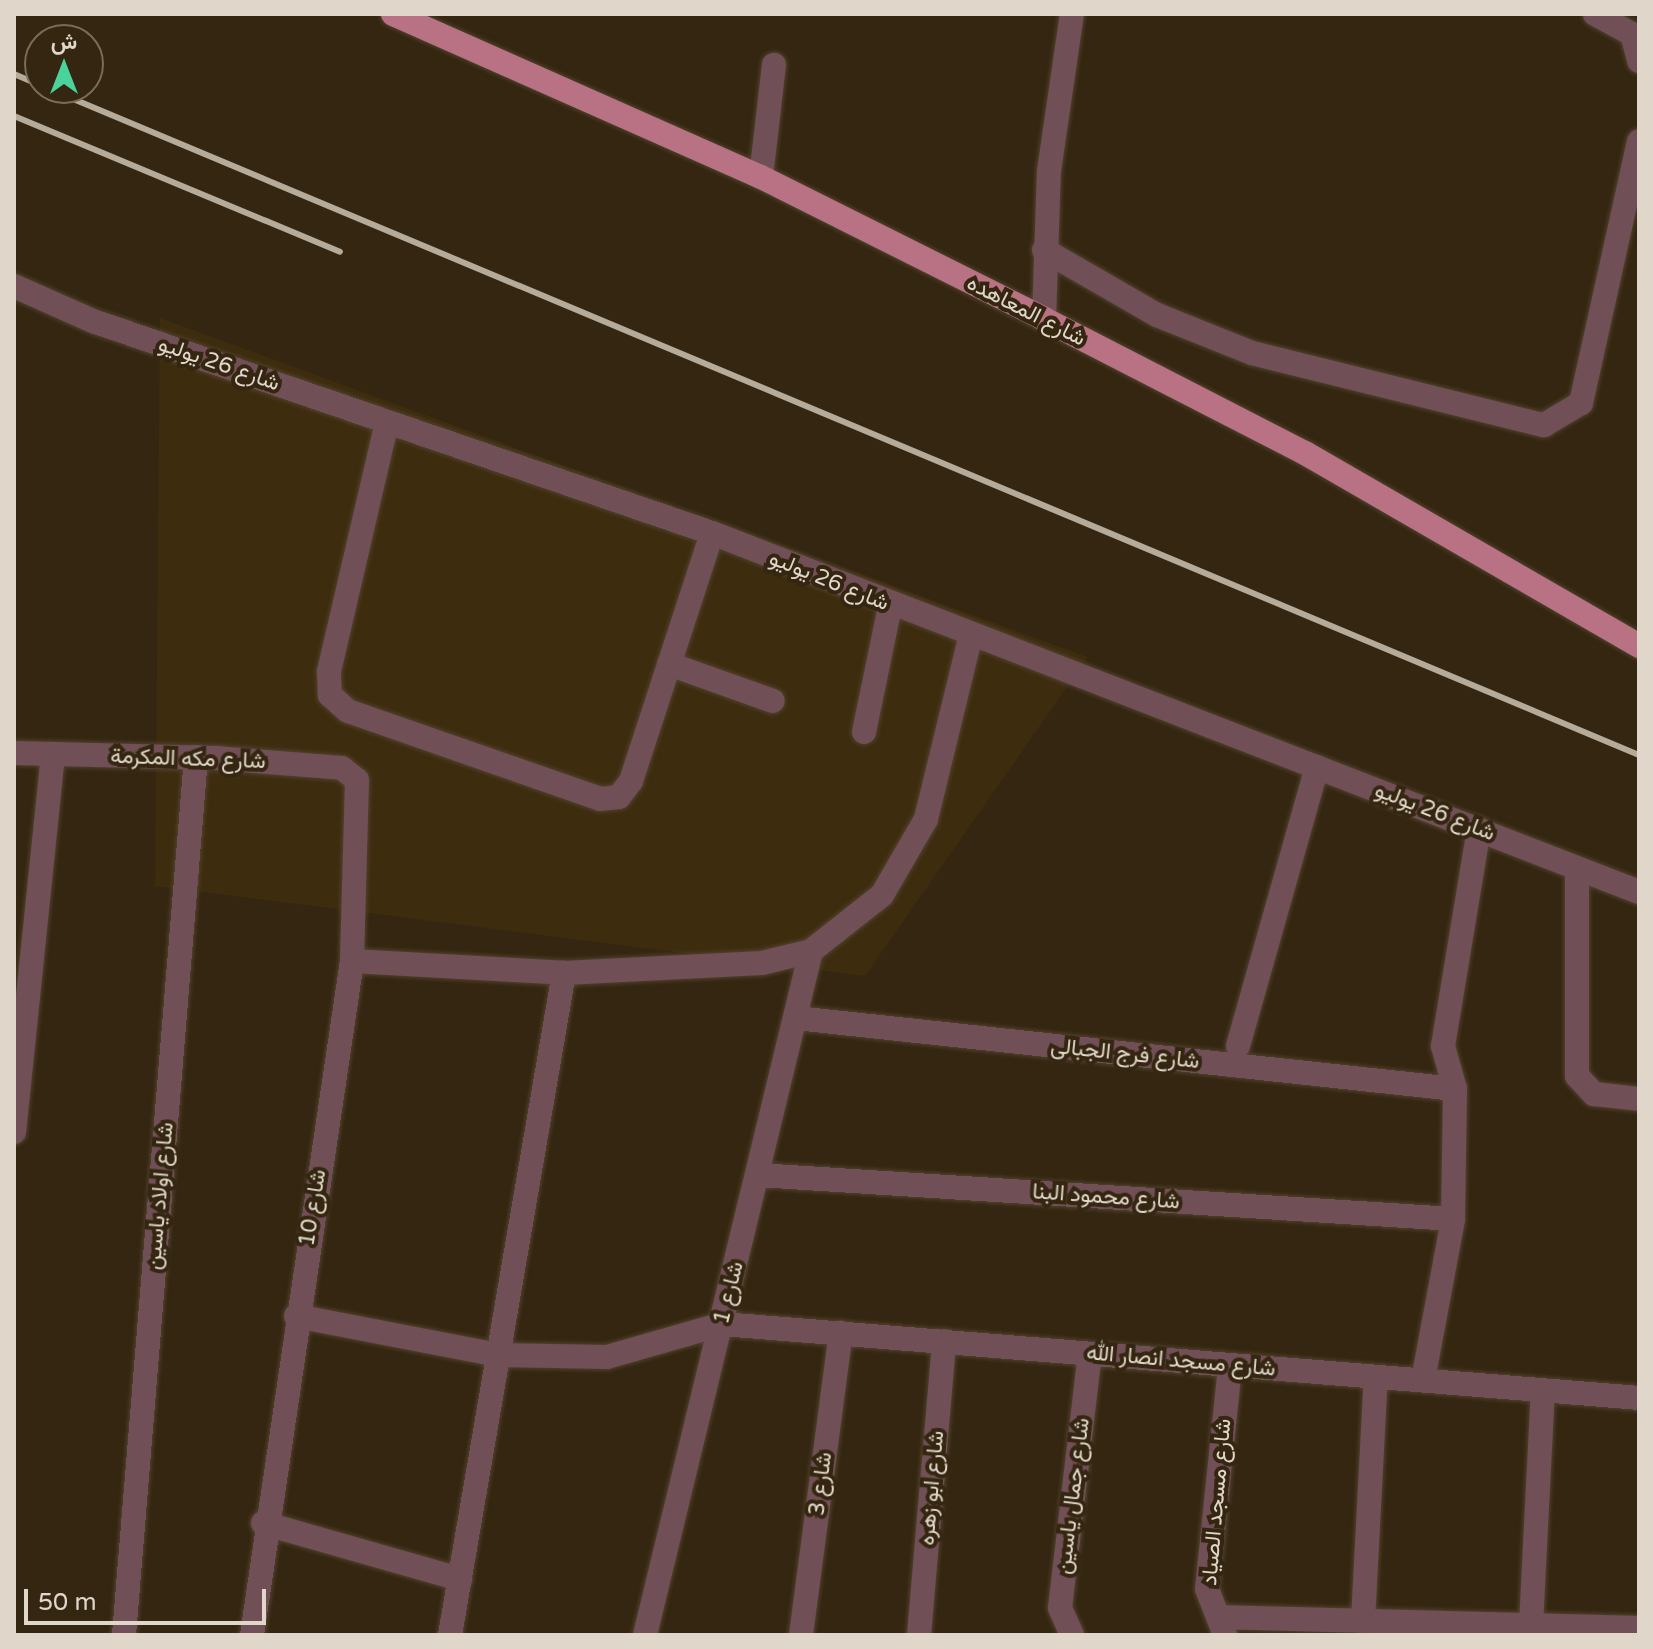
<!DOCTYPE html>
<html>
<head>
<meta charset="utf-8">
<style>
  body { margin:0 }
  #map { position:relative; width:1653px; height:1649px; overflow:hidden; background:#342610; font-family:"Varela Round",Vazirmatn,sans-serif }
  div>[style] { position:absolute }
  .built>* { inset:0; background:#3e2c0e }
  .roads { filter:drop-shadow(0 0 2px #50422e) drop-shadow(0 0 2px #50422e) }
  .minor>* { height:24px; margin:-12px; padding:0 12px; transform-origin:12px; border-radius:12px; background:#714f56 }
  .major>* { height:24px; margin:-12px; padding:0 12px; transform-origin:12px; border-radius:12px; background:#b87283 }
  .rail>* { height:6px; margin:-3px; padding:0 3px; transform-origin:3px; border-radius:3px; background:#b5ab9b }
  span { translate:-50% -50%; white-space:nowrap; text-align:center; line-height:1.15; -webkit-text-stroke:8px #342610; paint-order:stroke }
  .street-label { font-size:22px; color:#e0d7ca }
  .frame { position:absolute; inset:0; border:16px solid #e0d7ca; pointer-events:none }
  .north { position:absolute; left:24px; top:24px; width:80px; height:80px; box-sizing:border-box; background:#342610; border:2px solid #796d5a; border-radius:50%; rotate:0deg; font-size:22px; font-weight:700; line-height:32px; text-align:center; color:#e0d7ca }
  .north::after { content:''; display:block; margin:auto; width:28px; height:36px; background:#4ad49c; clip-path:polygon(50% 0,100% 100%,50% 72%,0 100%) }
  .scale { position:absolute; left:24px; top:1589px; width:242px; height:36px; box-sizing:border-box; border:4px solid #e0d7ca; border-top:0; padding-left:10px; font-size:24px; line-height:28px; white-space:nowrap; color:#e0d7ca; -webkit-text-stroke:6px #342610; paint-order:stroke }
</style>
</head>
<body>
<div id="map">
  <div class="built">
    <div style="clip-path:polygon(160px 318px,1088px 657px,865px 976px,155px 886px)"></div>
  </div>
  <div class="roads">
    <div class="minor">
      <div style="left:1595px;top:14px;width:42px;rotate:28.4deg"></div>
      <div style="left:1632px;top:34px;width:28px;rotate:75deg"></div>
      <div style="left:761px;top:177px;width:113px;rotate:-83.4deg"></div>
      <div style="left:1044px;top:250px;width:130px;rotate:29.9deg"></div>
      <div style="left:1157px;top:315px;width:102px;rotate:21.8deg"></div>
      <div style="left:1252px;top:353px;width:301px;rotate:13.9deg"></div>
      <div style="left:1544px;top:425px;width:43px;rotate:-30.7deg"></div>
      <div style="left:1581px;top:403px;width:268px;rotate:-77.5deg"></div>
      <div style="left:14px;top:286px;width:86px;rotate:23.9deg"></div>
      <div style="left:93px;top:321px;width:654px;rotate:18.91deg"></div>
      <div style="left:712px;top:533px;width:994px;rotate:21.17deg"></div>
      <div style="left:1044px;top:319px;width:148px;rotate:-88.1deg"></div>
      <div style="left:1049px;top:171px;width:159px;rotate:-81.7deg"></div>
      <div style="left:387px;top:422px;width:257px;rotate:103.1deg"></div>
      <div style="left:329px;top:672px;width:23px;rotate:88deg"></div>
      <div style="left:330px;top:695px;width:24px;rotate:42deg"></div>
      <div style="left:348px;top:711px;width:267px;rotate:19.2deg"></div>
      <div style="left:600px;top:799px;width:19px;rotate:-6deg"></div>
      <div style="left:619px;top:797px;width:20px;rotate:-53deg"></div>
      <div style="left:631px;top:781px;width:261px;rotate:-71.9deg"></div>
      <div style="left:669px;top:664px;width:110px;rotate:19.6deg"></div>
      <div style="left:864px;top:732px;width:129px;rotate:-78.3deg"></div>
      <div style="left:14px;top:753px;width:202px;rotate:1.4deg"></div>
      <div style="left:216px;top:758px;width:126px;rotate:4.5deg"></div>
      <div style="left:342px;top:768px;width:19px;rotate:39deg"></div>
      <div style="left:357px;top:780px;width:181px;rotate:91.6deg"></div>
      <div style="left:352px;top:961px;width:681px;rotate:98.44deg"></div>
      <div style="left:1577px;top:868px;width:208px;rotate:90deg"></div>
      <div style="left:1577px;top:1076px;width:25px;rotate:47deg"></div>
      <div style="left:1594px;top:1094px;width:45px;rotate:6.3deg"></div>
      <div style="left:352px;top:961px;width:212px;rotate:3.2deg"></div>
      <div style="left:564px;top:973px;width:198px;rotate:-2.9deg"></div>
      <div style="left:762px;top:963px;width:50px;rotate:-13.8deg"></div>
      <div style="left:811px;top:951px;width:90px;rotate:-38.3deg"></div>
      <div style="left:882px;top:895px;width:88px;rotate:-59.9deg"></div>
      <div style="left:926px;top:819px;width:186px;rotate:-76.3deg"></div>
      <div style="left:796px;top:1018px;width:663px;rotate:6.15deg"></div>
      <div style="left:1238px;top:1046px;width:290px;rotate:-74.2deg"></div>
      <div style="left:14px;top:1132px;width:380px;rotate:-84.1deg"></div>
      <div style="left:758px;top:1175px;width:696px;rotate:3.62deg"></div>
      <div style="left:296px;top:1316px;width:206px;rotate:10.9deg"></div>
      <div style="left:498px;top:1355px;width:109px;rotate:1.1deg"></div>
      <div style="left:607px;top:1357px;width:120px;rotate:-16deg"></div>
      <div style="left:722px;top:1324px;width:920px;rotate:4.61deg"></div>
      <div style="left:1423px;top:1380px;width:164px;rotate:-79.4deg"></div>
      <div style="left:1453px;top:1219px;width:130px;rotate:-89.1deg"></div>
      <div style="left:1455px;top:1089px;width:45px;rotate:-105.6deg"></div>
      <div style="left:1443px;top:1046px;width:220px;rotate:-80.6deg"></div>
      <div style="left:263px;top:1523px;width:205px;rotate:15.9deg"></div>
      <div style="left:1218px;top:1617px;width:421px;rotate:1.5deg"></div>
      <div style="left:1363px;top:1621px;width:244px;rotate:-87deg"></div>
      <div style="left:1531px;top:1625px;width:235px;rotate:-87.1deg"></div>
      <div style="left:124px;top:1635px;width:881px;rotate:-85.31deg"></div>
      <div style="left:450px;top:1635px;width:672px;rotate:-80.23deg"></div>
      <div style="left:645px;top:1635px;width:704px;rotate:-76.36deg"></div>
      <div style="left:801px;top:1635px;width:305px;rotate:-82.5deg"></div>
      <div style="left:919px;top:1635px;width:295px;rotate:-85.1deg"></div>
      <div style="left:1072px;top:1635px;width:30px;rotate:-114deg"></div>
      <div style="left:1060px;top:1608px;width:256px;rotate:-83.3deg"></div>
      <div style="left:1225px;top:1635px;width:49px;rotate:-111.4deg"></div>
      <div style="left:1207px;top:1589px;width:225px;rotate:-84.1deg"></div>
    </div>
    <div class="major">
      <div style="left:393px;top:14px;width:402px;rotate:23.9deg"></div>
      <div style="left:761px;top:177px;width:317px;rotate:26.6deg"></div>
      <div style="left:1044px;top:319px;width:293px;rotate:27.2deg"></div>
      <div style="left:1305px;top:453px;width:386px;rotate:30deg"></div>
    </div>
  </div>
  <div class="rail">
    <div style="left:14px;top:74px;width:28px;rotate:23deg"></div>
    <div style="left:47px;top:88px;width:1726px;rotate:22.73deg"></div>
    <div style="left:14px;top:116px;width:353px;rotate:22.6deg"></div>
  </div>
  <div class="street-label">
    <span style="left:1026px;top:311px;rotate:27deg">شارع المعاهده</span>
    <span style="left:219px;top:364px;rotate:19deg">شارع 26 يوليو</span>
    <span style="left:829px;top:581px;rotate:22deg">شارع 26 يوليو</span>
    <span style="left:188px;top:759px;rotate:2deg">شارع مكه المكرمة</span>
    <span style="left:1435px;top:812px;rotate:21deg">شارع 26 يوليو</span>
    <span style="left:1125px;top:1054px;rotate:6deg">شارع فرج الجبالى</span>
    <span style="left:160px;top:1196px;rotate:-85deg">شارع اولاد ياسين</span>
    <span style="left:1106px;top:1197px;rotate:4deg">شارع محمود البنا</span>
    <span style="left:313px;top:1208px;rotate:-81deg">شارع 10</span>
    <span style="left:729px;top:1293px;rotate:-76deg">شارع 1</span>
    <span style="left:1181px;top:1361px;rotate:5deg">شارع مسجد انصار الله</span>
    <span style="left:821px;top:1484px;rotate:-83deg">شارع 3</span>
    <span style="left:932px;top:1488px;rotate:-85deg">شارع ابو زهره</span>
    <span style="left:1073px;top:1496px;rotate:-83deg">شارع جمال ياسين</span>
    <span style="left:1217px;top:1502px;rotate:-85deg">شارع مسجد الصياد</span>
  </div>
  <div class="frame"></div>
  <div class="north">ش</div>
  <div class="scale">50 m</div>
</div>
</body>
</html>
